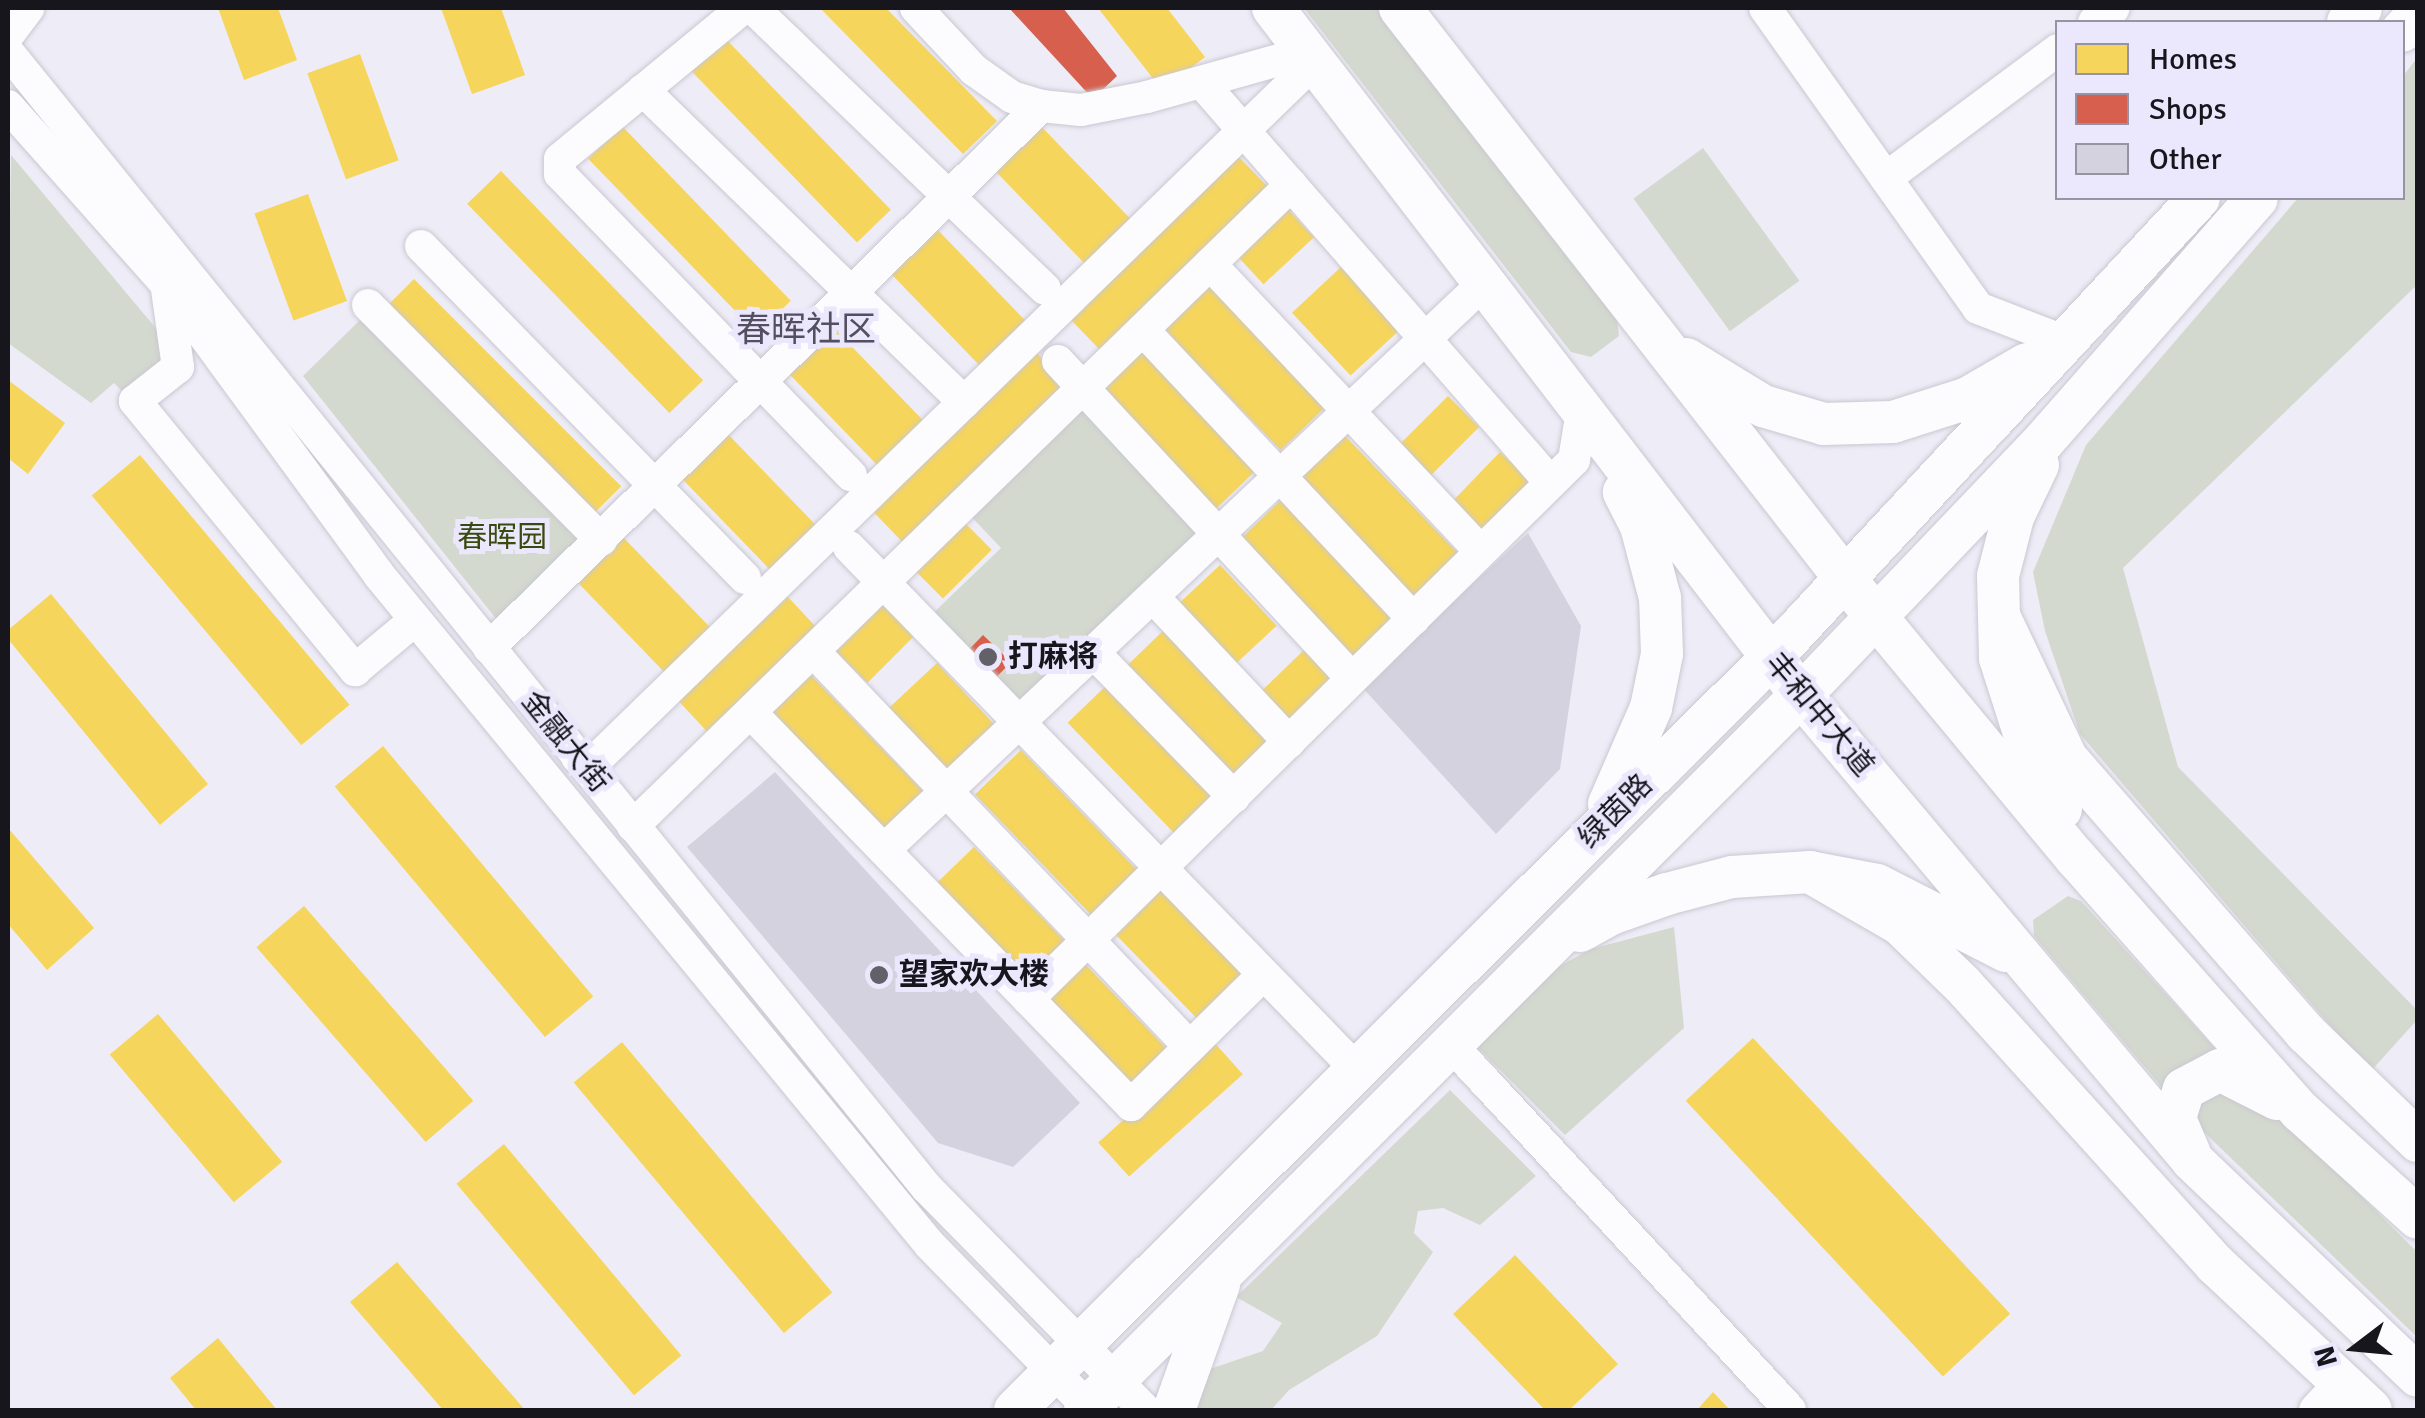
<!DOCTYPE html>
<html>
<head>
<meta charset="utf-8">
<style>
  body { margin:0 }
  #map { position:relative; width:2425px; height:1418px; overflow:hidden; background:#eeecf7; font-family:Signika,"Noto Sans SC",sans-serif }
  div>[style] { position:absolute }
  .green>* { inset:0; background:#d4d9cf; transform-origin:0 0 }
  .homes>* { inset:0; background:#f6d55c; transform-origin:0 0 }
  .shops>* { inset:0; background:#d6604d; transform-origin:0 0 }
  .building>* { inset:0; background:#d5d2df }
  .roads { filter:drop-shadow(0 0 2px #c9c8d0) drop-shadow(0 0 2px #c9c8d0) }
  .minor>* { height:32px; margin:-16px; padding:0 16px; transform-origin:16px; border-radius:16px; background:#fcfcfe }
  .major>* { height:42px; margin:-21px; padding:0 21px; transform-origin:21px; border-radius:21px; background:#fcfcfe }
  .dots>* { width:28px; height:28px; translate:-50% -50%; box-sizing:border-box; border:5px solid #ebe7fc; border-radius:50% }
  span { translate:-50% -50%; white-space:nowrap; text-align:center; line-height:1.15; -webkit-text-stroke:10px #ebe7fc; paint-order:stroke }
  .park-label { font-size:30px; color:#384a0d }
  .poi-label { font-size:30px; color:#17161d; font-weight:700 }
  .left { translate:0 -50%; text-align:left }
  .street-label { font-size:30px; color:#17161d }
  .quarter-label { font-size:35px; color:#534f60 }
  .frame { position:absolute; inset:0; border:10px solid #17161d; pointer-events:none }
  .legend { position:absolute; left:2055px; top:20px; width:350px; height:180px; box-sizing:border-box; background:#ebe7fc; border:2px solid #9693a3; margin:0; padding:12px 18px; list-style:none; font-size:30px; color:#17161d }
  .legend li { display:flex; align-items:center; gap:20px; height:50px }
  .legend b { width:50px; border:2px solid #9693a3 }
  .north { position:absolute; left:2305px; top:1298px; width:100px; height:100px; -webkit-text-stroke:8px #ebe7fc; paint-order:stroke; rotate:254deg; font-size:28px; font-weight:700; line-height:40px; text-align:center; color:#17161d }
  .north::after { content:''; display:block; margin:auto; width:35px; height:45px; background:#17161d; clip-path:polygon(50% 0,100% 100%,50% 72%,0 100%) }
</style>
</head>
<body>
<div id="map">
  <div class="green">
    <div style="clip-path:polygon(1304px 8px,1377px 8px,1617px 318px,1619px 336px,1591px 357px,1571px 352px)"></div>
    <div style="clip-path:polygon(2417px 58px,2417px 285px,2123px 568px,2178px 767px,2417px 1010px,2417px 1020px,2370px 1072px,2080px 734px,2045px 631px,2033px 572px,2086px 445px,2298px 198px,2402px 198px,2403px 76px)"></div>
    <div style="left:1703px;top:148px;width:164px;height:86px;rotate:54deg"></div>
    <div style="clip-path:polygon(11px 155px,159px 332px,167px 358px,124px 393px,114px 383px,91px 403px,8px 343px)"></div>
    <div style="clip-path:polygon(361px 319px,583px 541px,497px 620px,303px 376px)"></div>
    <div style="clip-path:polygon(1083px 400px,1209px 534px,1019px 714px,928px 618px,1001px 548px,966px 511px)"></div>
    <div style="clip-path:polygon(2068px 896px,2081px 901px,2230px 1065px,2417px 1252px,2417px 1337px,2181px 1110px,2034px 936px,2033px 920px)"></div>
    <div style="clip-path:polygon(1674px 927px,1684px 1028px,1565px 1135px,1476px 1046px,1554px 969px,1591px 949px)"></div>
    <div style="clip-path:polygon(1450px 1090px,1536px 1176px,1480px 1225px,1443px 1208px,1418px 1211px,1414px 1233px,1433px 1252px,1377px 1336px,1289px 1390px,1271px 1410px,1195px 1410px,1201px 1372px,1263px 1351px,1282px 1323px,1236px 1297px)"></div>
  </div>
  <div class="homes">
    <div style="clip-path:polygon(218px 8px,278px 8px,297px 60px,244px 80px)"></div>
    <div style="clip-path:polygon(441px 8px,501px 8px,525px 75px,472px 94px)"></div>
    <div style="clip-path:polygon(820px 8px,886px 8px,997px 121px,963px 154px)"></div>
    <div style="clip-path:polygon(1098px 8px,1167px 8px,1205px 57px,1162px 90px)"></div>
    <div style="left:722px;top:35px;width:243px;height:47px;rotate:46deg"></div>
    <div style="left:360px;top:54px;width:113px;height:56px;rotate:70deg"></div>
    <div style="left:1036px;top:121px;width:140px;height:64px;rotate:46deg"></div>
    <div style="left:622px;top:126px;width:243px;height:47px;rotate:46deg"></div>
    <div style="left:1237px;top:155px;width:55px;height:234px;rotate:46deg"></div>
    <div style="left:501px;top:171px;width:291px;height:47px;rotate:46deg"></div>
    <div style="left:308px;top:194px;width:114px;height:57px;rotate:70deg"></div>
    <div style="left:1284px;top:205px;width:44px;height:69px;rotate:47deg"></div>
    <div style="left:932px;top:224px;width:139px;height:64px;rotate:46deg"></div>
    <div style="left:1341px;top:267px;width:86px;height:67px;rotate:47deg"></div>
    <div style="left:414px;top:279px;width:293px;height:47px;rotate:45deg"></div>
    <div style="left:1210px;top:285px;width:168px;height:64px;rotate:46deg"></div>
    <div style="left:830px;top:324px;width:139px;height:64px;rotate:46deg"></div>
    <div style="left:1142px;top:348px;width:167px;height:64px;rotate:46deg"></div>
    <div style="left:1037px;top:353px;width:55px;height:228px;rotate:46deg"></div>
    <div style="clip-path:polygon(8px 380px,65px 423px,28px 474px,8px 458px)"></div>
    <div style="left:1448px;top:396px;width:44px;height:69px;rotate:45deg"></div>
    <div style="left:723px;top:429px;width:139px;height:64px;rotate:46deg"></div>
    <div style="left:1345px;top:436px;width:167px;height:64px;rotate:46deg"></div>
    <div style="left:1500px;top:452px;width:43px;height:69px;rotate:44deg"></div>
    <div style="left:140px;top:455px;width:326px;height:63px;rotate:50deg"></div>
    <div style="left:1284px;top:497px;width:168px;height:64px;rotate:46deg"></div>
    <div style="left:962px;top:520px;width:42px;height:69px;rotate:45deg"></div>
    <div style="left:620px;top:534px;width:140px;height:64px;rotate:46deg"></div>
    <div style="left:1220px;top:565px;width:83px;height:59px;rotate:47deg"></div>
    <div style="clip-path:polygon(51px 594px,208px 784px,160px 825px,8px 639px,8px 630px)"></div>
    <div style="left:788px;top:597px;width:47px;height:151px;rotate:47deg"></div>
    <div style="left:885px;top:603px;width:44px;height:69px;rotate:45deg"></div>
    <div style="left:1167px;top:627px;width:167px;height:64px;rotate:46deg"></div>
    <div style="left:1304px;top:650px;width:47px;height:63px;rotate:46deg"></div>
    <div style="left:937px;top:663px;width:86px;height:68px;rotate:47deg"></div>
    <div style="left:809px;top:673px;width:166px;height:64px;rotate:46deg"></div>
    <div style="left:1113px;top:679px;width:166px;height:63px;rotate:46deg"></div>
    <div style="left:383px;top:746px;width:327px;height:63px;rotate:50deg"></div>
    <div style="left:1021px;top:750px;width:169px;height:64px;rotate:46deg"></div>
    <div style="clip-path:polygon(8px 828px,94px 928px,47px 970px,8px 924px)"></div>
    <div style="left:974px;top:847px;width:139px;height:64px;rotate:46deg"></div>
    <div style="left:1156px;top:884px;width:133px;height:64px;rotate:46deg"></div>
    <div style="left:304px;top:906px;width:258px;height:63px;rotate:49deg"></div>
    <div style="left:1083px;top:962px;width:133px;height:64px;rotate:46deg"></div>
    <div style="left:158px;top:1014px;width:193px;height:63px;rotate:50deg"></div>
    <div style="left:1753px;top:1038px;width:377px;height:92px;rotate:47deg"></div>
    <div style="left:1212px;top:1040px;width:46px;height:153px;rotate:48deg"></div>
    <div style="left:622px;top:1042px;width:327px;height:63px;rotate:50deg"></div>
    <div style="left:504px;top:1144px;width:276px;height:62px;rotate:50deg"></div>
    <div style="clip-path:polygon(1515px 1255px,1618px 1364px,1569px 1410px,1545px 1410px,1453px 1314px)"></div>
    <div style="clip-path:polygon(397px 1262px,525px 1410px,443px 1410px,350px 1302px)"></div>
    <div style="clip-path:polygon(218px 1338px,277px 1410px,196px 1410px,170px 1378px)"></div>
    <div style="clip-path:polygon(1713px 1392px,1730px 1410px,1697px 1410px)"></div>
  </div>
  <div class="shops">
    <div style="clip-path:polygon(1009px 8px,1063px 8px,1117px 76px,1093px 99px)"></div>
    <div style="left:983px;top:635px;width:39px;height:24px;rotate:44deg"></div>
  </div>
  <div class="building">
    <div style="clip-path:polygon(1528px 533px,1581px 626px,1560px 769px,1496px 834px,1361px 686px)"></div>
    <div style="clip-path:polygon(775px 772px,1080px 1103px,1013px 1167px,938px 1143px,687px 847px)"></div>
  </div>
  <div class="roads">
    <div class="minor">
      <div style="left:743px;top:8px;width:237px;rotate:140.5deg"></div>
      <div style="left:560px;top:159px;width:15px;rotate:90deg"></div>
      <div style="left:560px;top:174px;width:419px;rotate:46deg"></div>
      <div style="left:753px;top:8px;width:405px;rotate:43.9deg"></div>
      <div style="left:916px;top:8px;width:85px;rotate:46.9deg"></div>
      <div style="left:974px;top:70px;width:47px;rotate:35.4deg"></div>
      <div style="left:1012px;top:97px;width:30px;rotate:17deg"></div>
      <div style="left:1041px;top:106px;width:40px;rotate:5.7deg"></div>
      <div style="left:1081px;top:110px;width:67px;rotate:-11.1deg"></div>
      <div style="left:1147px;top:97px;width:166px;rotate:-15.7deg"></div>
      <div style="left:1765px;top:8px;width:368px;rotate:54.6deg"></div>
      <div style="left:1978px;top:308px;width:94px;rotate:21.1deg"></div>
      <div style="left:2094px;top:22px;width:24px;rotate:-35deg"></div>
      <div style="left:8px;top:35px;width:34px;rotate:-53deg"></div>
      <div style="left:8px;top:52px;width:1461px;rotate:51.03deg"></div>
      <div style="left:927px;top:1188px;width:311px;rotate:45.5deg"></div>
      <div style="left:1203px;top:84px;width:529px;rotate:48.91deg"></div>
      <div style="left:643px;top:90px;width:448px;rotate:44.2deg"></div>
      <div style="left:8px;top:106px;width:239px;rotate:48.4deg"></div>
      <div style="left:167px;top:285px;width:359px;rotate:53.8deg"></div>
      <div style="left:379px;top:575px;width:867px;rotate:50.57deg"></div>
      <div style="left:930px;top:1245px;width:231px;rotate:45.7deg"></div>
      <div style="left:1886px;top:178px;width:214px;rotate:-36.7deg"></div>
      <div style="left:421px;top:246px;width:464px;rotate:45.7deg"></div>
      <div style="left:1210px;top:264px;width:395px;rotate:46.7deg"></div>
      <div style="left:167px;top:289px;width:79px;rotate:82deg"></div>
      <div style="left:178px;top:367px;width:55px;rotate:141.7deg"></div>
      <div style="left:135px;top:401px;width:348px;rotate:50.7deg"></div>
      <div style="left:355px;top:670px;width:78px;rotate:-39.8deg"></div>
      <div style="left:368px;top:305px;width:331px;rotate:45.2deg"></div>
      <div style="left:1143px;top:330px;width:396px;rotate:46.9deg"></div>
      <div style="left:1058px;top:361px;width:432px;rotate:47.2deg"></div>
      <div style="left:849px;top:547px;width:729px;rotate:45.83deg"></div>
      <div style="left:1153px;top:597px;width:199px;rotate:46.8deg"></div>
      <div style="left:489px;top:648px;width:774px;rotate:-44.48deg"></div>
      <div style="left:814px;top:652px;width:545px;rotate:46.41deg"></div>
      <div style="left:1094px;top:653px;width:201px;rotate:45.8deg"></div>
      <div style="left:751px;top:713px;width:546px;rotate:45.89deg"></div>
      <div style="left:1131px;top:1105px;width:185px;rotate:-44.6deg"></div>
      <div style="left:577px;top:757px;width:21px;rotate:3deg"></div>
      <div style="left:598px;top:758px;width:999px;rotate:-44.19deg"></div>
      <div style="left:633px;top:826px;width:919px;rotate:-44.25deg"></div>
      <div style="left:884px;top:850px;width:826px;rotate:-43.38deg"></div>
      <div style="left:1028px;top:999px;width:767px;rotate:-44.63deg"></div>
      <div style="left:1574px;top:460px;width:50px;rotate:-80.7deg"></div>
      <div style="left:1451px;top:1045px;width:498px;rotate:47.1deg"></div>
      <div style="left:2315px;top:1410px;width:37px;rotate:-47deg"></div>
    </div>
    <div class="major">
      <div style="left:1273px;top:8px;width:866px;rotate:52.46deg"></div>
      <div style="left:1801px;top:695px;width:609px;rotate:49.93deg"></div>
      <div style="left:2193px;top:1161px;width:311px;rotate:43.7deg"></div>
      <div style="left:1400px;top:8px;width:738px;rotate:52.04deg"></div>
      <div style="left:1854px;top:590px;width:348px;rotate:50.4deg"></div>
      <div style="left:2076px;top:858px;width:338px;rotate:48.5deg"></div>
      <div style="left:2300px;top:1111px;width:159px;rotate:42.2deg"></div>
      <div style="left:2348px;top:22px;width:19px;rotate:-47deg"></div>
      <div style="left:2402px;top:31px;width:23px;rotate:-47deg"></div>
      <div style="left:1686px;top:359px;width:90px;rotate:31.4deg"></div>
      <div style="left:1763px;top:406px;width:64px;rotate:16.4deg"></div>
      <div style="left:1824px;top:424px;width:69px;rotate:-1.7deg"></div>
      <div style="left:1893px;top:422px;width:79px;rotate:-17.7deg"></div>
      <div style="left:1968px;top:398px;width:68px;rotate:-30deg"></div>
      <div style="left:2038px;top:465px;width:58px;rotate:115.7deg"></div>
      <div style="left:2013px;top:517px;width:61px;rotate:104.3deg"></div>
      <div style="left:1998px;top:576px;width:82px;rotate:88.6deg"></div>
      <div style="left:2000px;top:658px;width:96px;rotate:72.3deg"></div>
      <div style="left:2029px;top:749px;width:68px;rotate:61.9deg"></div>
      <div style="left:1999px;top:616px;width:158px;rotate:64.6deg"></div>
      <div style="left:2067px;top:759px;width:364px;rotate:48.9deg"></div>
      <div style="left:2306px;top:1033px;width:156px;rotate:44deg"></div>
      <div style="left:1609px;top:804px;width:105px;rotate:-66.4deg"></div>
      <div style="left:1651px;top:708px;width:55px;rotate:-78.5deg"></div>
      <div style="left:1662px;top:654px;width:56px;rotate:-92deg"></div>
      <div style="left:1660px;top:598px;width:74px;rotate:-104.8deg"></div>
      <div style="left:1641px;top:526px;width:38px;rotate:-117deg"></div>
      <div style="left:1810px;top:872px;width:104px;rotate:30deg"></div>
      <div style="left:1900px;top:924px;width:86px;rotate:44.1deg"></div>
      <div style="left:1962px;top:984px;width:379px;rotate:47.9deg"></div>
      <div style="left:2216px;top:1265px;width:212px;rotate:43.1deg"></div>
      <div style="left:1580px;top:931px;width:35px;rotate:-29deg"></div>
      <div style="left:1611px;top:914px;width:59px;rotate:-19.7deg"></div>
      <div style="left:1667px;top:894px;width:67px;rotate:-14.7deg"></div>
      <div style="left:1732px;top:877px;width:78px;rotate:-3.7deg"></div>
      <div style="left:1810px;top:872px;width:68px;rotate:11deg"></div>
      <div style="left:1877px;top:885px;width:145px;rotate:27.1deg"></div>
      <div style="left:2190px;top:1154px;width:39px;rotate:-113deg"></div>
      <div style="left:2175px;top:1118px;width:30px;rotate:-73deg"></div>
      <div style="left:2184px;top:1089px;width:41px;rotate:-27.8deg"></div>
      <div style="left:2220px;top:1070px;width:64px;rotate:27deg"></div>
      <div style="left:1015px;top:1410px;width:1066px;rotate:-44.85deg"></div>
      <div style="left:1771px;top:658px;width:628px;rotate:-47.06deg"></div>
      <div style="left:1085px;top:1410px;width:1012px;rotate:-44.96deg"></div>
      <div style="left:1801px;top:695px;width:347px;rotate:-46.3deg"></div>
      <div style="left:2041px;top:444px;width:327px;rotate:-48.7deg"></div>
      <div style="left:1174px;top:1410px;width:134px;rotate:-70.3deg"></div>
    </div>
  </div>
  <div class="dots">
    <div style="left:988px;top:657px;background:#626169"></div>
    <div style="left:879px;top:975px;background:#626169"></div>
  </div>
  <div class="park-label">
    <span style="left:502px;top:538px">春晖园</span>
  </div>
  <div class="poi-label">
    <span class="left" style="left:1008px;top:657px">打麻将</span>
    <span class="left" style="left:899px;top:975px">望家欢大楼</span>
  </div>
  <div class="street-label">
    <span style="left:1819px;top:715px;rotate:50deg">丰和中大道</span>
    <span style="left:565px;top:742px;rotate:51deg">金融大街</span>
    <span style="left:1616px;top:812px;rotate:-45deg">绿茵路</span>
  </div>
  <div class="quarter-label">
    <span style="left:806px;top:330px">春晖社区</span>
  </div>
  <div class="frame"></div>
  <ul class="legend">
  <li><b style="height:28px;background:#f6d55c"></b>Homes</li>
  <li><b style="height:28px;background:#d6604d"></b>Shops</li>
  <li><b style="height:28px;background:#d5d2df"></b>Other</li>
  </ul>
  <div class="north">N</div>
</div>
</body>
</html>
